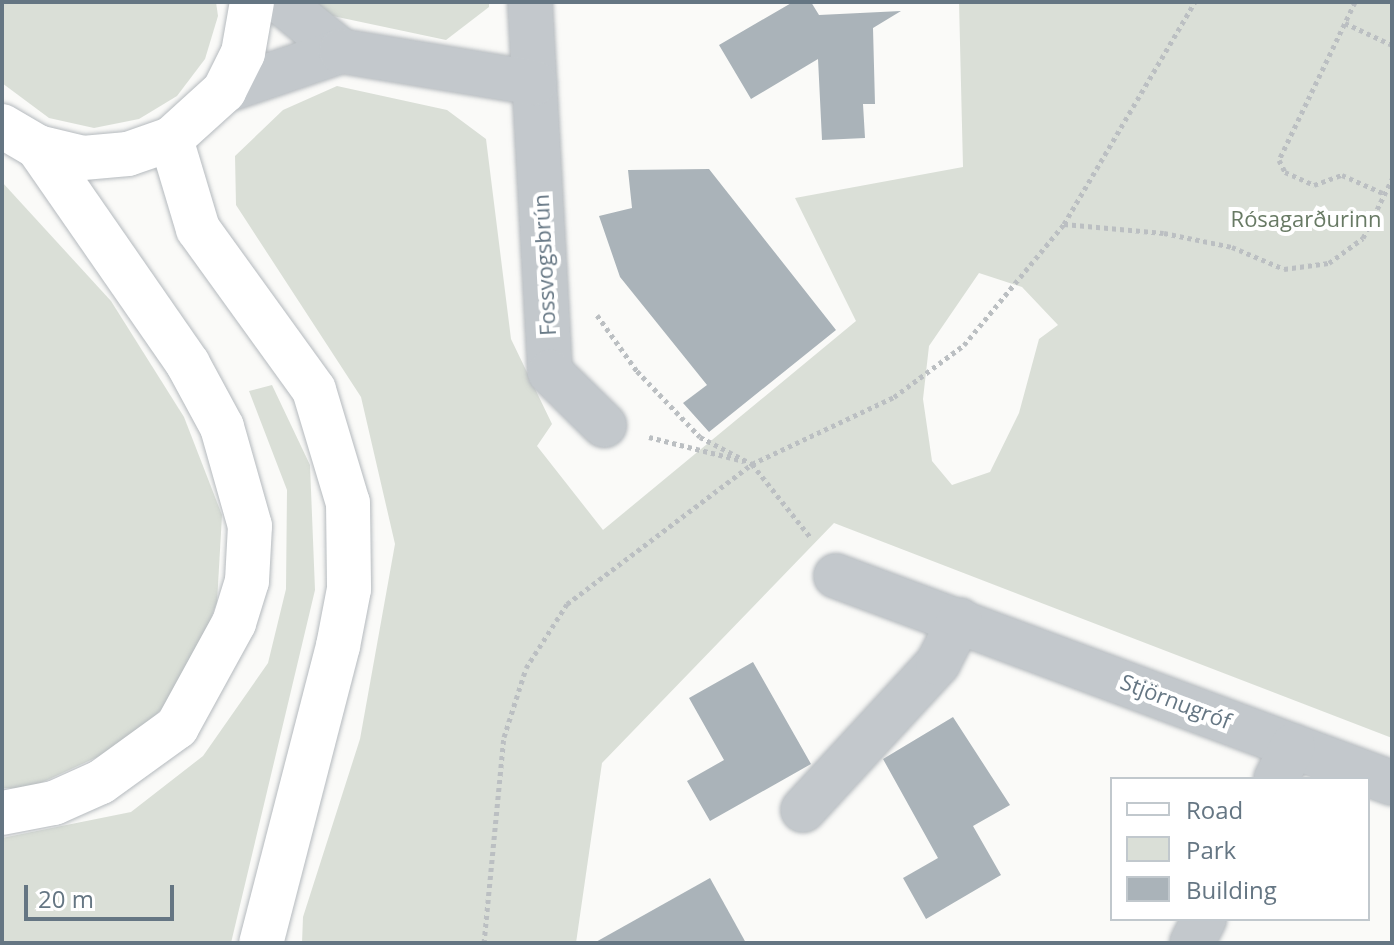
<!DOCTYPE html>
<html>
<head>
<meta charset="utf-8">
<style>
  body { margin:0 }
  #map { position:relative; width:1394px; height:945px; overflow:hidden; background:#fafaf8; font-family:"Open Sans",sans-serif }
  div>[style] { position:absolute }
  .green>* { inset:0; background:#dadfd7 }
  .building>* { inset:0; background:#aab3b9 }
  .path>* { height:5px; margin-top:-2.5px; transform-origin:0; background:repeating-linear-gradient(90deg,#bbbfc2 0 4px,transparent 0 8px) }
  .roads { filter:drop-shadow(0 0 2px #b5babe) drop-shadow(0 0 2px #b5babe) }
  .minor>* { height:44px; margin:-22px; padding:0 22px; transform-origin:22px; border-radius:22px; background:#c3c8cc }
  .major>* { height:44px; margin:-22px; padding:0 22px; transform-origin:22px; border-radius:22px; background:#fff }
  .highway>* { height:44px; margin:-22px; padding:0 22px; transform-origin:22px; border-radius:22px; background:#fff }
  span { translate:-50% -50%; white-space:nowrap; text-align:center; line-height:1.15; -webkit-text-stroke:8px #fff; paint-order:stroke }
  .park-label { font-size:22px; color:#687a64 }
  .street-label { font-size:22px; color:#657683 }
  .frame { position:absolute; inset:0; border:4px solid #657683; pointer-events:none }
  .legend { position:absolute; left:1110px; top:777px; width:260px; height:144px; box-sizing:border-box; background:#fff; border:2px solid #c1c8cd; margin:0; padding:10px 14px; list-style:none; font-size:24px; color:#657683 }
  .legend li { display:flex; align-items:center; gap:16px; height:40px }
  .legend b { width:40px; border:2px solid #c1c8cd }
  .scale { position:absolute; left:24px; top:885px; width:150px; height:36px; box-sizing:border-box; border:4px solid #657683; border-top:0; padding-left:10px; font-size:24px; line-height:28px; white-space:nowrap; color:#657683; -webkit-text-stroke:6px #fff; paint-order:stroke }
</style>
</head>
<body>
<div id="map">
  <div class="green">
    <div style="clip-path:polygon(2px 2px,216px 2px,218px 16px,205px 59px,177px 96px,139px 119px,94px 128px,49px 118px,2px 83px)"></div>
    <div style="clip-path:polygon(310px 2px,489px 2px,489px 7px,446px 40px,328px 15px)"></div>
    <div style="clip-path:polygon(evenodd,959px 2px,1392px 2px,1392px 738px,834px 523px,602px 763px,576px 943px,302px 943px,303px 917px,360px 739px,395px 544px,361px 397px,236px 205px,235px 156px,283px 110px,337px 86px,447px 110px,486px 139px,511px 339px,552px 424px,537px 446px,603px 530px,856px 321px,795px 198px,963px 167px,959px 2px,979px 273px,1022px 287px,1058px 325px,1039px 339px,1019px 413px,990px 472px,952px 485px,932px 461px,923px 399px,929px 346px,979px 273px)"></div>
    <div style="clip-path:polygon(2px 182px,111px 301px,184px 417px,222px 515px,217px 602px,189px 680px,130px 742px,30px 788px,2px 788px)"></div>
    <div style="clip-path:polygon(272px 385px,310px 465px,315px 590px,231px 943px,2px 943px,2px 838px,131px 812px,203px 756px,268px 663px,286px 589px,287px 490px,249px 391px)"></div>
  </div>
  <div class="building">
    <div style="clip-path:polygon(793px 2px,811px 2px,819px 15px,901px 11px,873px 28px,875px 104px,863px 104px,865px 138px,822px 140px,818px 59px,751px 99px,719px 45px)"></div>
    <div style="clip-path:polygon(709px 169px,836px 330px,709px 432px,683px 403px,707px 385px,620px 277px,599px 216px,632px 208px,628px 170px)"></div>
    <div style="clip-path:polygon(753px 662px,811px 764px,710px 821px,687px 781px,724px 760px,689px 698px)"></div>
    <div style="clip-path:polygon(953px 717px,1010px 805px,973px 826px,1001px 875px,926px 919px,903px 878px,938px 858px,883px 759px)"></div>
    <div style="clip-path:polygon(710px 878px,746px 943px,594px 943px)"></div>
  </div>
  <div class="path">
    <div style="left:1355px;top:2px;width:175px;rotate:115.7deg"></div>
    <div style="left:1279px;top:160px;width:13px;rotate:63deg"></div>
    <div style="left:1285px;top:172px;width:32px;rotate:24deg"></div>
    <div style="left:1314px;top:185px;width:30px;rotate:-20deg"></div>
    <div style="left:1342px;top:175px;width:47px;rotate:23.8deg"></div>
    <div style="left:1345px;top:23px;width:52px;rotate:25.1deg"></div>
    <div style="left:1064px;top:224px;width:100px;rotate:5.1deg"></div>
    <div style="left:1164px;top:233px;width:69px;rotate:11.6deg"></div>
    <div style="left:1232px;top:247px;width:56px;rotate:22.9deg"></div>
    <div style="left:1284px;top:269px;width:45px;rotate:-7.6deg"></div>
    <div style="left:1329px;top:263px;width:42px;rotate:-36.3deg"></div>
    <div style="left:1363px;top:238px;width:66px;rotate:-63.8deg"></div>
    <div style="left:597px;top:315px;width:69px;rotate:54.5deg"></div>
    <div style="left:637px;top:371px;width:91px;rotate:46.3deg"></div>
    <div style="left:700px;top:437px;width:59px;rotate:27.4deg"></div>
    <div style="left:752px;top:464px;width:95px;rotate:51.4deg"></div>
    <div style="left:649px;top:437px;width:98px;rotate:14.2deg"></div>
    <div style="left:484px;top:943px;width:207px;rotate:-84.5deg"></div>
    <div style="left:504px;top:737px;width:72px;rotate:-72.3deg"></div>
    <div style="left:526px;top:668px;width:76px;rotate:-57.4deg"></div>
    <div style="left:567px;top:604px;width:232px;rotate:-37.1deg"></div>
    <div style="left:752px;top:464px;width:157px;rotate:-25.3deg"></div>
    <div style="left:894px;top:397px;width:87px;rotate:-36.6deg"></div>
    <div style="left:964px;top:345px;width:157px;rotate:-50.4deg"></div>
    <div style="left:1064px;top:224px;width:258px;rotate:-59.5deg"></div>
  </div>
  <div class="roads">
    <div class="minor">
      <div style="left:281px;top:2px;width:77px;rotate:39.2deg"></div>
      <div style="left:530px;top:2px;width:371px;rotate:86.9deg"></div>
      <div style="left:550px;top:372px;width:76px;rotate:44.5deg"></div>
      <div style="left:224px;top:91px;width:124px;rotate:-18.9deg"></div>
      <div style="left:341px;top:51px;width:196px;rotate:9.4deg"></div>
      <div style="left:836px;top:576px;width:593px;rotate:20.42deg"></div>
      <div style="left:1276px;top:779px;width:37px;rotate:-63deg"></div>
      <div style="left:803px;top:810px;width:200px;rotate:-47.4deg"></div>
      <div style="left:938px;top:663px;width:48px;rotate:-62.9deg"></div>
      <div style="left:1192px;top:943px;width:27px;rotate:-63deg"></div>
    </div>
    <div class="major">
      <div style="left:2px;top:126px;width:42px;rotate:30.3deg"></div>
      <div style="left:38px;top:147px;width:46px;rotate:13.7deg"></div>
      <div style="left:83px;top:158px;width:45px;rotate:-5.1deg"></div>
      <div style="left:128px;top:154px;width:46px;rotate:-19.2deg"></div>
      <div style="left:171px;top:139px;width:72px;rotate:-42.2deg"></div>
      <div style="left:224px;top:91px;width:42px;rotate:-63.4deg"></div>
      <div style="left:243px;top:53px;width:52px;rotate:-80deg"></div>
    </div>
    <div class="highway">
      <div style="left:171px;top:139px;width:94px;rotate:73.3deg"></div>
      <div style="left:198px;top:229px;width:198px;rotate:54.2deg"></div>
      <div style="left:314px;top:390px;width:118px;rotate:73.3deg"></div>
      <div style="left:348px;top:503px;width:86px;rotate:89.3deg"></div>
      <div style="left:349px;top:589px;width:58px;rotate:100.9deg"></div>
      <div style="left:338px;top:646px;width:307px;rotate:104.5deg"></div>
      <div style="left:2px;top:813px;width:53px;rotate:-10.9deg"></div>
      <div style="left:54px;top:803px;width:51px;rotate:-24.1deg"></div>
      <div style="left:101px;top:782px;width:94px;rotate:-35.9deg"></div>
      <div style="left:177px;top:727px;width:119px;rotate:-61.3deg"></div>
      <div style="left:234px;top:623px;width:44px;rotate:-72.8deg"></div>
      <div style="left:247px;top:581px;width:55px;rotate:-86.9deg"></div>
      <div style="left:250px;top:526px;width:103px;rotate:-105.8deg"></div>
      <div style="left:222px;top:427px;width:72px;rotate:-118.4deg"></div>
      <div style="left:188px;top:364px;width:264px;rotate:-124.7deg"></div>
    </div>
  </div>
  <div class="park-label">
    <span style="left:1306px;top:219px">Rósagarðurinn</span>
  </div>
  <div class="street-label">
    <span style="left:544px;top:265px;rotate:-93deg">Fossvogsbrún</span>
    <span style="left:1176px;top:701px;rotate:21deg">Stjörnugróf</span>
  </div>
  <div class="frame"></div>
  <ul class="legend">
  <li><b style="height:10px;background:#fff"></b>Road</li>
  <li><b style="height:22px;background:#dadfd7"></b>Park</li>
  <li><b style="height:22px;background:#aab3b9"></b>Building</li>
  </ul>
  <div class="scale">20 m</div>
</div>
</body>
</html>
